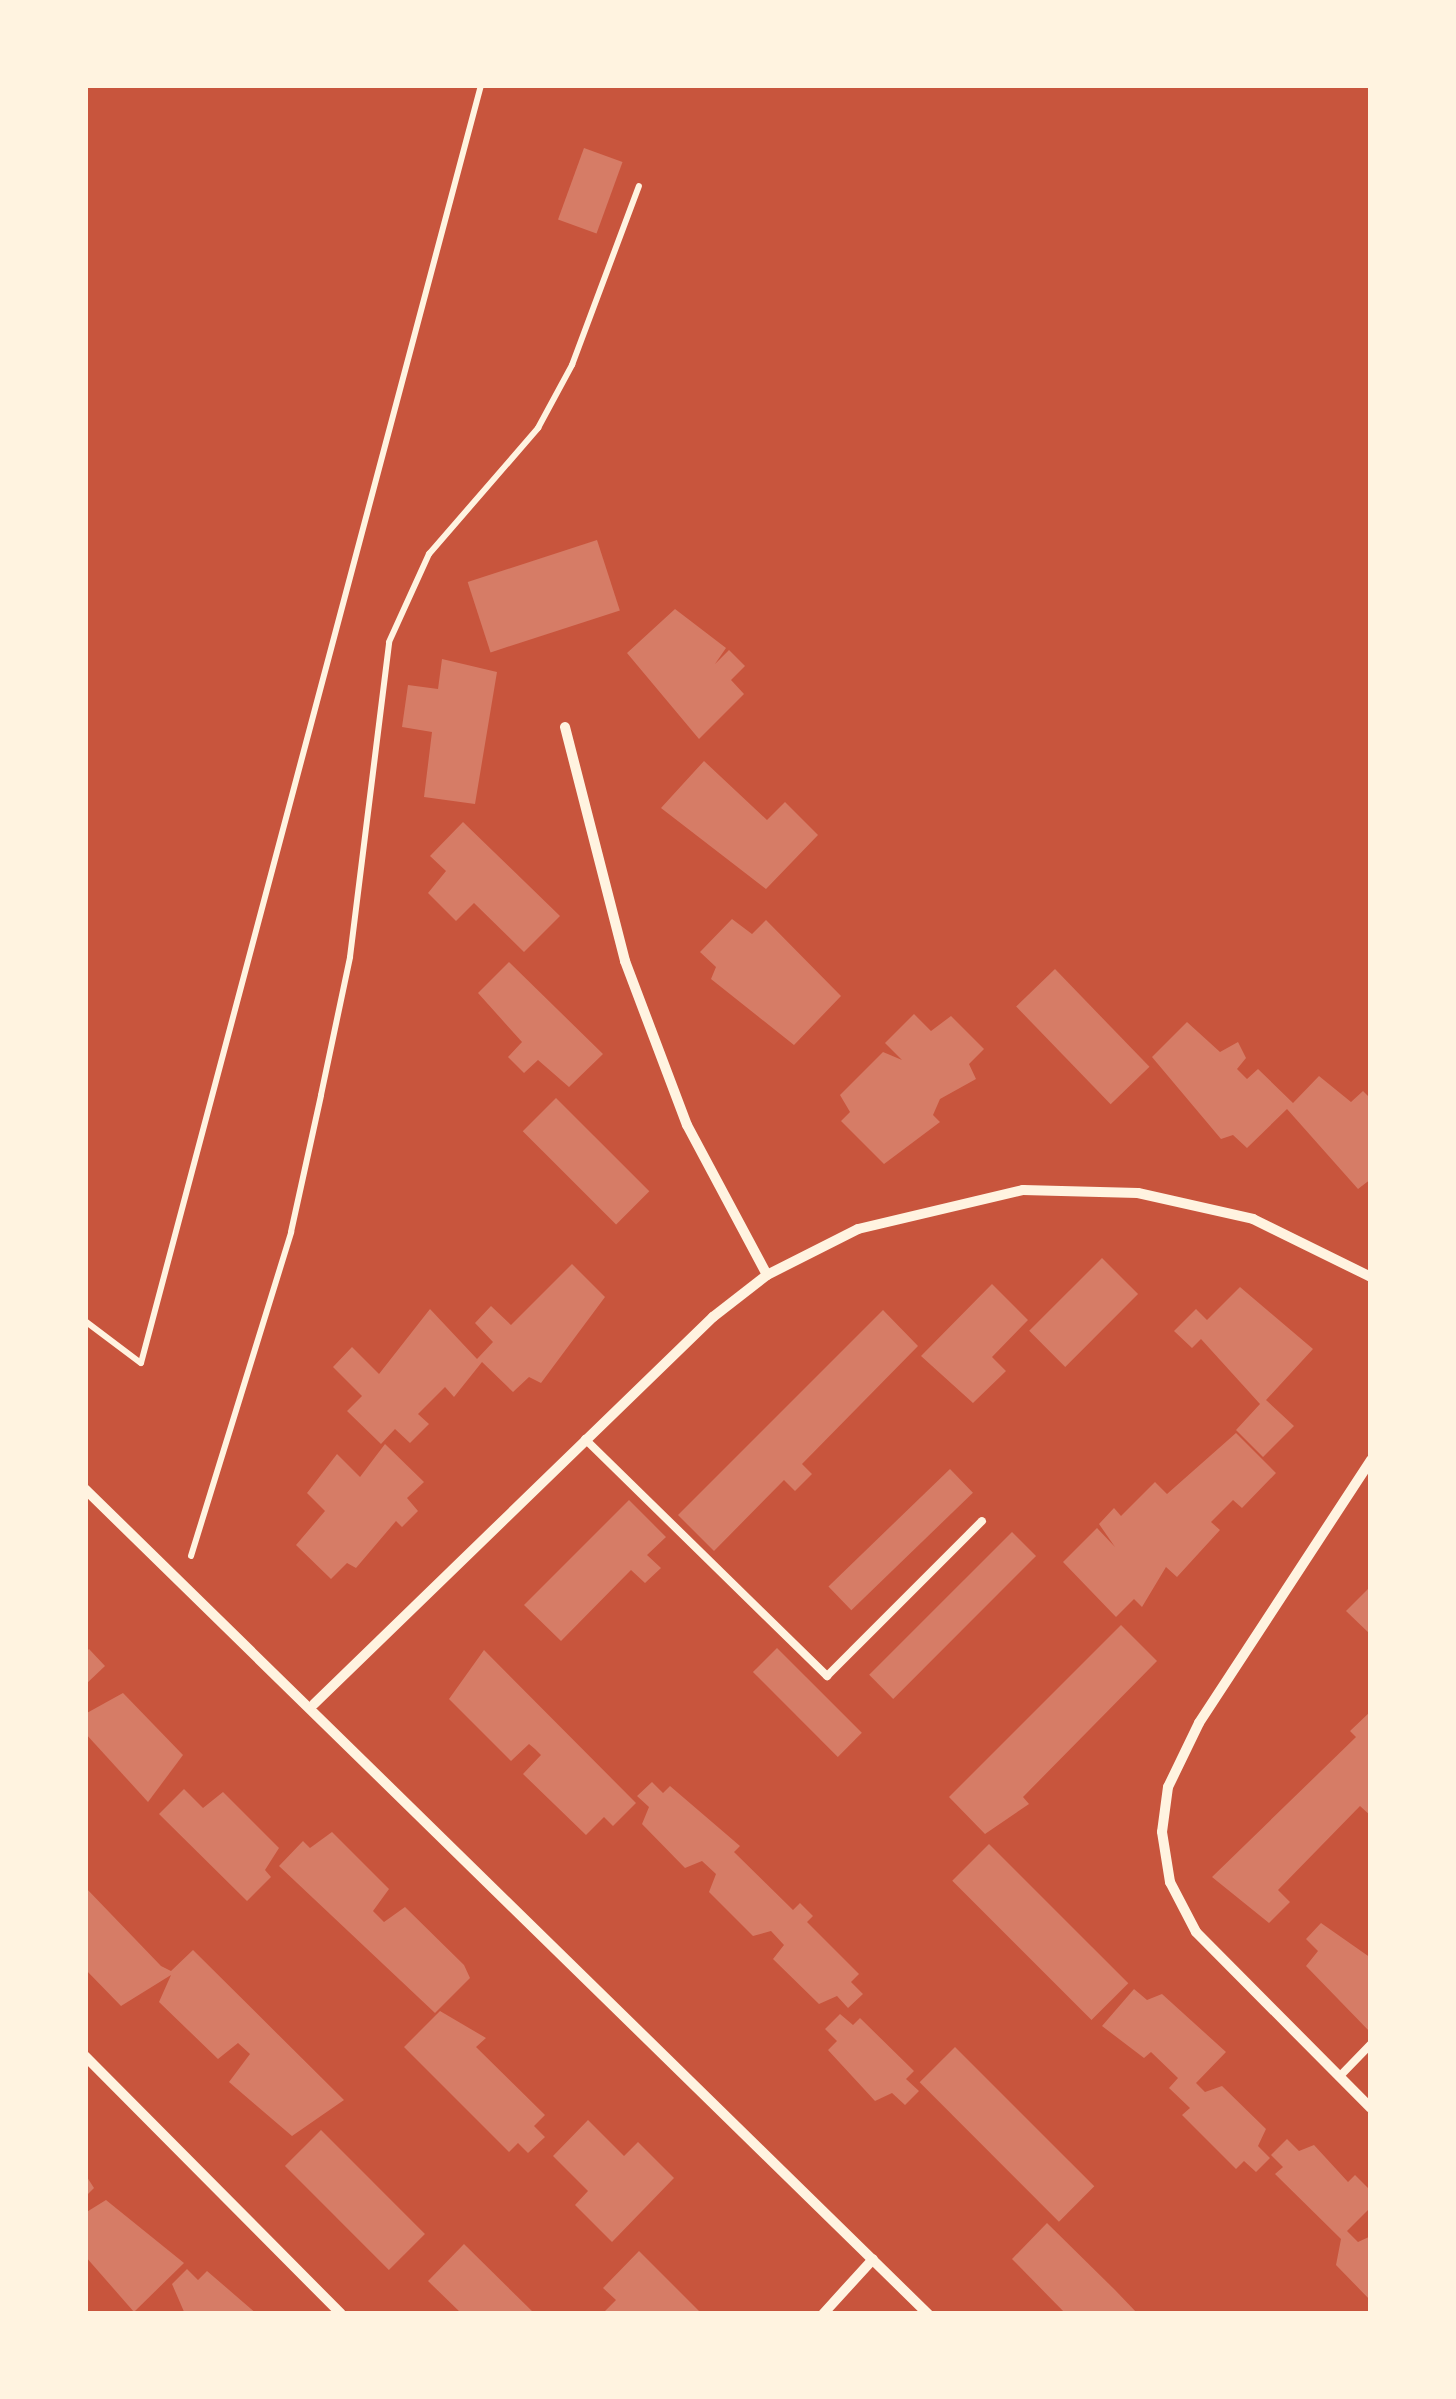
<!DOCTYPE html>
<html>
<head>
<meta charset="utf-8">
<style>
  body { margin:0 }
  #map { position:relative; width:1456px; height:2399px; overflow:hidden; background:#c8553d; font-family:"PT Sans Narrow",sans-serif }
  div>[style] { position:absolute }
  .building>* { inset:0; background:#d67c66; transform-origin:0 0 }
  .path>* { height:6px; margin:-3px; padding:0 3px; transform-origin:3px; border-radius:3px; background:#fff3e0 }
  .service>* { height:8px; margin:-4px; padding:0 4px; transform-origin:4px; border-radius:4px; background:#fff3e0 }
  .minor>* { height:10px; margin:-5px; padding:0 5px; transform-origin:5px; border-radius:5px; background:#fff3e0 }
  span { translate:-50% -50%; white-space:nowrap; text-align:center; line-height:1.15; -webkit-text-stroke:8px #fff3e0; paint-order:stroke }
  .frame { position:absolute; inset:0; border:88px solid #fff3e0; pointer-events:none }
</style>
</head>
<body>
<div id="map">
  <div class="building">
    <div style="left:584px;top:148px;width:41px;height:76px;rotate:20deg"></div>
    <div style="left:597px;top:540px;width:74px;height:136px;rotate:72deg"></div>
    <div style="clip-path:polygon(675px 609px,726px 648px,715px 664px,729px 650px,745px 666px,731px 680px,744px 694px,699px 739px,627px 653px)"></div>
    <div style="clip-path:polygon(442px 659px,497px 672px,475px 804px,424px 797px,432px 732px,402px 727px,408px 685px,438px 689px)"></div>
    <div style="clip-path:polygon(704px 761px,767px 820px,785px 802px,818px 835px,766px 889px,661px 808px)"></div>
    <div style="clip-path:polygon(463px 822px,560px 916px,524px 952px,474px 903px,456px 921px,428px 893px,446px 871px,430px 856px)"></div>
    <div style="clip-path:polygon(732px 919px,752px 934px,766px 920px,841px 996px,794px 1045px,711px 979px,716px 967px,700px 952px)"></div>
    <div style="clip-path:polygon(509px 962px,603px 1054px,569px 1087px,538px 1060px,524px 1073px,508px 1057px,522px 1042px,478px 993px)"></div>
    <div style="left:1055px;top:969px;width:136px;height:54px;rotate:46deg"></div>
    <div style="clip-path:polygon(914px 1014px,931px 1031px,951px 1016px,984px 1049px,969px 1064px,976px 1079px,940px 1099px,933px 1115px,940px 1122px,884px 1164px,841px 1121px,850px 1112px,840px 1095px,883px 1052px,902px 1060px,885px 1043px)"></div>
    <div style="clip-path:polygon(1187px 1022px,1220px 1052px,1238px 1042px,1246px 1058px,1237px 1069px,1247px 1079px,1258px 1069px,1293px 1103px,1319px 1076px,1351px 1102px,1363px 1091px,1371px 1099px,1371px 1179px,1358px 1189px,1287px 1109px,1247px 1148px,1233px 1135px,1221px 1139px,1152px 1057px)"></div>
    <div style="left:556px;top:1098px;width:132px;height:47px;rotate:45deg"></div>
    <div style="left:1102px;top:1258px;width:51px;height:103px;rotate:45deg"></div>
    <div style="clip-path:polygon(572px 1264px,605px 1297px,541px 1383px,529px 1377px,513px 1392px,482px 1362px,454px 1397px,445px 1387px,418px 1414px,429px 1424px,410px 1443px,395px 1429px,381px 1444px,347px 1411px,362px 1396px,333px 1367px,352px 1347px,379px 1374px,430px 1309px,477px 1359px,493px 1342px,475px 1323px,491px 1306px,511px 1325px)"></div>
    <div style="clip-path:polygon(992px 1284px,1028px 1320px,992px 1357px,1006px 1371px,973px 1403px,921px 1356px)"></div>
    <div style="clip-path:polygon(1240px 1287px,1313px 1349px,1266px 1400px,1294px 1426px,1263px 1457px,1236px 1430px,1260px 1404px,1201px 1339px,1192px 1348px,1174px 1331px,1196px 1309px,1207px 1320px)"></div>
    <div style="clip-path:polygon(883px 1310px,918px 1346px,802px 1464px,812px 1474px,795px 1491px,784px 1480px,714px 1551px,678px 1515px)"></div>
    <div style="clip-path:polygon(1236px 1433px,1276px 1473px,1242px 1508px,1233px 1500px,1211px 1522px,1220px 1530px,1177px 1577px,1166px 1567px,1142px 1607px,1134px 1599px,1116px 1617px,1063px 1562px,1097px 1528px,1115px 1547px,1099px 1524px,1114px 1508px,1121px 1516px,1155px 1482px,1167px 1494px)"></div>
    <div style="clip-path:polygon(385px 1444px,424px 1482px,407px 1498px,418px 1511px,402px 1527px,396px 1521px,356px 1568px,347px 1563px,331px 1579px,296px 1545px,325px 1511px,307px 1493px,337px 1454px,360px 1477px)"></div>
    <div style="left:950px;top:1469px;width:33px;height:169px;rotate:46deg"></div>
    <div style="clip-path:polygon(629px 1500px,666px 1537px,647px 1555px,661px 1568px,645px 1583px,631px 1570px,561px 1641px,524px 1605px)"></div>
    <div style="left:1012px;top:1532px;width:34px;height:202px;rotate:45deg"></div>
    <div style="clip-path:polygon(1371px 1586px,1371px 1635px,1346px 1611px)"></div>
    <div style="clip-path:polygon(1121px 1625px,1157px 1661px,1023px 1797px,1029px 1804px,985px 1834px,949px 1797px)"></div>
    <div style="left:777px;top:1648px;width:120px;height:34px;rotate:45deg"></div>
    <div style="clip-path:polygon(89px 1649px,105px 1666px,85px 1685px,85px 1653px)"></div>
    <div style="clip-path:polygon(484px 1650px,636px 1803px,613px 1826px,604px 1817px,586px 1835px,523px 1774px,541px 1755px,535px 1749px,529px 1744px,511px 1761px,449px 1699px)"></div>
    <div style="clip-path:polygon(123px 1693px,183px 1755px,148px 1802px,85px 1733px,85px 1714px)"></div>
    <div style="clip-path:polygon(1371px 1711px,1371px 1816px,1360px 1806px,1278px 1890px,1290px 1902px,1269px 1923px,1212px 1877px,1356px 1737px,1350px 1731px)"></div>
    <div style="clip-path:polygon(652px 1782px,663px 1793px,670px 1786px,740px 1846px,734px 1852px,793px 1910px,800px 1903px,813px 1916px,807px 1922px,859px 1974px,851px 1982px,863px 1994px,848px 2008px,837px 1996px,819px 2004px,773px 1959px,784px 1945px,771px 1931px,753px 1936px,709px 1892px,716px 1874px,702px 1861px,685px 1868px,642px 1824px,649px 1807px,637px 1796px)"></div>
    <div style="clip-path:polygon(184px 1789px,203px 1808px,223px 1792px,279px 1848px,265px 1870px,271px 1877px,247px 1901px,159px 1814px)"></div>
    <div style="clip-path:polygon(332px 1832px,389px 1889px,373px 1911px,384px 1922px,405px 1907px,464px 1965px,470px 1978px,435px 2013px,279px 1866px,303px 1841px,310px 1848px)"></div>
    <div style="left:989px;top:1844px;width:197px;height:52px;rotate:45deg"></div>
    <div style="clip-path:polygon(85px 1887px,161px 1966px,171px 1971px,193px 1950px,344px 2100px,292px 2136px,229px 2082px,250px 2054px,238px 2043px,218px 2059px,159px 2002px,171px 1975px,121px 2006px,85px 1969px)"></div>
    <div style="clip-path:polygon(1321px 1923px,1371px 1958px,1371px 2033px,1306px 1966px,1318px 1951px,1306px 1939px)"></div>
    <div style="clip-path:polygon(1134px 1989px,1147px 2000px,1162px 1994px,1226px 2052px,1196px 2083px,1205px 2092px,1222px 2086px,1266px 2129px,1258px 2146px,1270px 2158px,1256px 2172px,1244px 2161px,1236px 2169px,1182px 2115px,1190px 2108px,1169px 2088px,1178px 2078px,1151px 2052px,1144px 2058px,1102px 2026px)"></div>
    <div style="clip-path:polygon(440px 2011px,486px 2038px,476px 2047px,545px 2115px,534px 2126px,545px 2137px,528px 2153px,518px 2143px,509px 2152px,404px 2047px)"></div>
    <div style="clip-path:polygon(840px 2014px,853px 2025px,860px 2018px,914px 2071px,906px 2079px,919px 2091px,905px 2105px,892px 2093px,875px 2101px,828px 2050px,837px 2041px,825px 2029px)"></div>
    <div style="left:955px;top:2047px;width:197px;height:50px;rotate:45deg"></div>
    <div style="clip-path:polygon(588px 2120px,624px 2156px,638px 2142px,674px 2178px,612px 2242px,575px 2205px,588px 2191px,553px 2156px)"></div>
    <div style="left:321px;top:2130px;width:147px;height:51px;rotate:45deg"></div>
    <div style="clip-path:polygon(1287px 2139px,1299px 2151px,1314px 2145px,1348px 2182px,1355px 2175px,1371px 2191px,1371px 2207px,1347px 2231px,1358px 2242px,1371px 2236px,1371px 2301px,1336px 2265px,1341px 2239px,1275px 2174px,1283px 2167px,1271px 2155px)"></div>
    <div style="clip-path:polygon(85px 2174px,94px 2188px,85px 2197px)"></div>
    <div style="clip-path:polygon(106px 2200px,184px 2263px,134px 2312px,85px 2256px,85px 2213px)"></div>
    <div style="clip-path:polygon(1047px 2223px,1115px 2290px,1138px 2314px,1066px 2314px,1012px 2259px)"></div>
    <div style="clip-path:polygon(464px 2244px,535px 2314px,462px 2314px,428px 2281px)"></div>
    <div style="clip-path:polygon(639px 2251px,702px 2314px,602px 2314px,616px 2300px,603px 2288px)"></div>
    <div style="clip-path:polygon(187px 2269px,198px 2280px,207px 2271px,257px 2314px,185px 2314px,172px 2284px)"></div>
  </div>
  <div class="path">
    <div style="left:85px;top:1321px;width:70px;rotate:36.9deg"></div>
    <div style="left:141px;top:1363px;width:1322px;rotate:-75.1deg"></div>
    <div style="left:191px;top:1556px;width:339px;rotate:-72.8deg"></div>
    <div style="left:291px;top:1232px;width:140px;rotate:-77.6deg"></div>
    <div style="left:321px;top:1095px;width:141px;rotate:-78.1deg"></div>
    <div style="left:350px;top:957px;width:317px;rotate:-82.9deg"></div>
    <div style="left:389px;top:642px;width:97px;rotate:-65.6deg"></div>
    <div style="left:429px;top:554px;width:167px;rotate:-49.1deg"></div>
    <div style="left:538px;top:428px;width:72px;rotate:-61.6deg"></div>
    <div style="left:572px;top:365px;width:191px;rotate:-69.5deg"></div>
  </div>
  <div class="service">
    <div style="left:585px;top:1439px;width:339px;rotate:44.4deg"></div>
    <div style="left:827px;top:1676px;width:219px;rotate:-45deg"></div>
    <div style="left:1339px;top:2077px;width:46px;rotate:-45.9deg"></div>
  </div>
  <div class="minor">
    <div style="left:565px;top:727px;width:242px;rotate:75.6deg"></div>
    <div style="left:625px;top:961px;width:175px;rotate:69.3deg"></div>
    <div style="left:687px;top:1125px;width:170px;rotate:61.9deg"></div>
    <div style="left:1371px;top:1460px;width:314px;rotate:123.2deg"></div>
    <div style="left:1199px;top:1723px;width:71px;rotate:115.8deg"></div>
    <div style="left:1168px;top:1787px;width:45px;rotate:97.6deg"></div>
    <div style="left:1162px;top:1832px;width:51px;rotate:80.9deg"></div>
    <div style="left:1170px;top:1882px;width:56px;rotate:62.5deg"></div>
    <div style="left:1196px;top:1932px;width:248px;rotate:45.2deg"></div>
    <div style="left:85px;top:1489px;width:1180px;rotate:44.38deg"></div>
    <div style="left:314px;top:1704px;width:556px;rotate:-44.13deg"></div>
    <div style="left:713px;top:1317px;width:68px;rotate:-37.9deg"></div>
    <div style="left:767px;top:1275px;width:102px;rotate:-26.8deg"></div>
    <div style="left:858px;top:1229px;width:170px;rotate:-13.3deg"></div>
    <div style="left:1023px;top:1190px;width:115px;rotate:1.5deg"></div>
    <div style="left:1138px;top:1193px;width:118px;rotate:12.7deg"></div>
    <div style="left:1253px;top:1219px;width:131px;rotate:26.2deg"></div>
    <div style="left:85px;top:2056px;width:363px;rotate:45.2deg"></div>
    <div style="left:823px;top:2314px;width:74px;rotate:-47.7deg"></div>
  </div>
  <div class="frame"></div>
</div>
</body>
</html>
